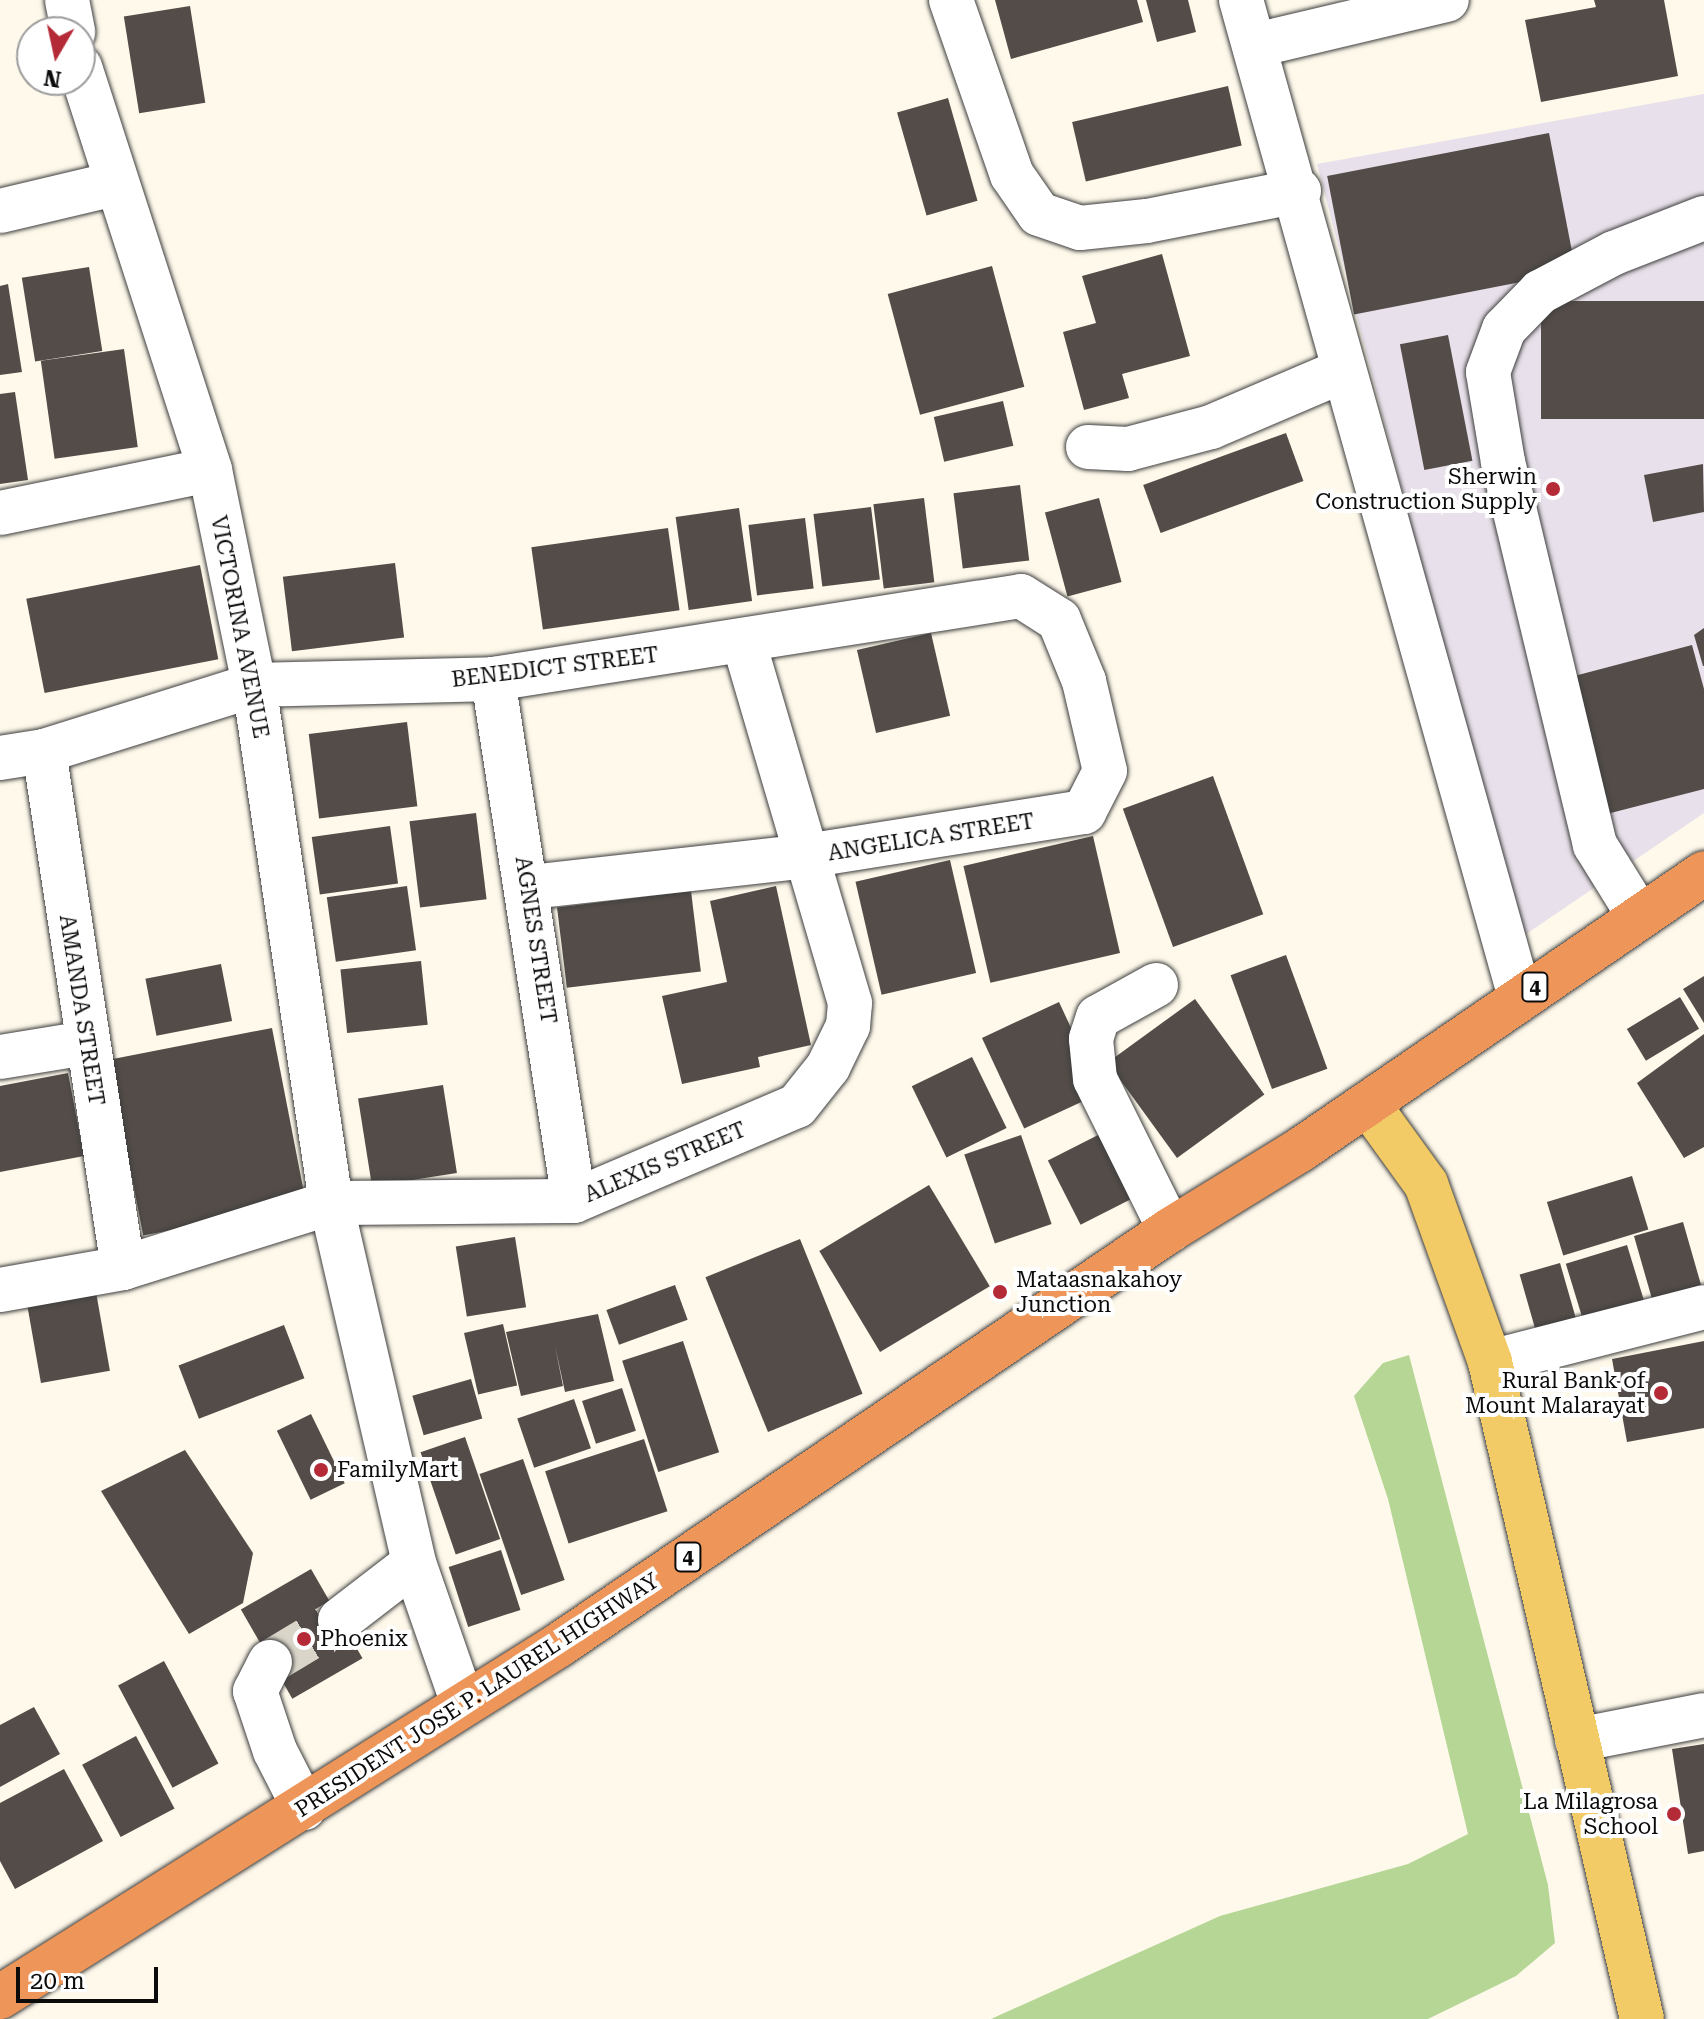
<!DOCTYPE html>
<html>
<head>
<meta charset="utf-8">
<style>
  body { margin:0 }
  #map { position:relative; width:1704px; height:2019px; overflow:hidden; background:#fef9eb; font-family:"Roboto Serif",serif }
  div>[style] { position:absolute }
  .industrial>* { inset:0; background:#e8e0ea }
  .forest>* { inset:0; background:#b6d696 }
  .building>* { inset:0; background:#534c48; transform-origin:0 0 }
  .minor-tunnel>* { height:44px; margin-top:-22px; transform-origin:0; background:repeating-linear-gradient(90deg,#dad5c9 0 44px,transparent 0 66px) }
  .roads { filter:drop-shadow(0 0 2px #3e3e3e) drop-shadow(0 0 2px #3e3e3e) }
  .minor>* { height:44px; margin:-22px; padding:0 22px; transform-origin:22px; border-radius:22px; background:#fff }
  .major>* { height:44px; margin:-22px; padding:0 22px; transform-origin:22px; border-radius:22px; background:#f2ca66 }
  .highway>* { height:44px; margin:-22px; padding:0 22px; transform-origin:22px; border-radius:22px; background:#ee9659 }
  .dots>* { width:22px; height:22px; translate:-50% -50%; box-sizing:border-box; border:4px solid #fff; border-radius:50% }
  span { translate:-50% -50%; white-space:nowrap; text-align:center; line-height:1.15; -webkit-text-stroke:8px #fff; paint-order:stroke }
  .shield-label span { padding:2px 6px; background:#fff; border:2px solid; border-radius:6px; -webkit-text-stroke-width:0 }
  .shield-label { font-size:20px; color:#0b0b0b; font-weight:700 }
  .poi-label { font-size:22px; color:#0b0b0b }
  .right { translate:-100% -50%; text-align:right }
  .left { translate:0 -50%; text-align:left }
  .street-label { font-size:22px; color:#0b0b0b }
  .north { position:absolute; left:16px; top:16px; width:80px; height:80px; box-sizing:border-box; background:#fff; border:2px solid #9d9d9d; border-radius:50%; rotate:189deg; font-size:22px; font-weight:700; line-height:32px; text-align:center; color:#0b0b0b }
  .north::after { content:''; display:block; margin:auto; width:28px; height:36px; background:#b52a37; clip-path:polygon(50% 0,100% 100%,50% 72%,0 100%) }
  .scale { position:absolute; left:16px; top:1967px; width:142px; height:36px; box-sizing:border-box; border:4px solid #0b0b0b; border-top:0; padding-left:10px; font-size:24px; line-height:28px; white-space:nowrap; color:#0b0b0b; -webkit-text-stroke:6px #fff; paint-order:stroke }
</style>
</head>
<body>
<div id="map">
  <div class="industrial">
    <div style="clip-path:polygon(1704px 94px,1704px 813px,1519px 939px,1317px 164px)"></div>
  </div>
  <div class="forest">
    <div style="clip-path:polygon(1409px 1355px,1548px 1885px,1555px 1943px,1516px 1976px,1428px 2019px,991px 2019px,1220px 1916px,1408px 1864px,1468px 1834px,1388px 1499px,1354px 1396px,1383px 1363px)"></div>
  </div>
  <div class="building">
    <div style="clip-path:polygon(995px 0,1137px 0,1143px 22px,1011px 59px)"></div>
    <div style="clip-path:polygon(1146px 0,1188px 0,1196px 32px,1157px 42px)"></div>
    <div style="clip-path:polygon(1594px 0,1664px 0,1678px 76px,1541px 102px,1525px 20px,1596px 7px)"></div>
    <div style="left:190px;top:6px;width:98px;height:67px;rotate:81deg"></div>
    <div style="left:1228px;top:86px;width:61px;height:160px;rotate:77deg"></div>
    <div style="left:948px;top:98px;width:107px;height:53px;rotate:74deg"></div>
    <div style="left:1549px;top:133px;width:141px;height:226px;rotate:79deg"></div>
    <div style="clip-path:polygon(1162px 254px,1190px 356px,1122px 374px,1129px 398px,1084px 410px,1063px 332px,1096px 323px,1082px 276px)"></div>
    <div style="left:992px;top:266px;width:125px;height:108px;rotate:75deg"></div>
    <div style="left:89px;top:267px;width:85px;height:68px;rotate:81deg"></div>
    <div style="clip-path:polygon(8px 284px,22px 372px,0 375px,0 286px)"></div>
    <div style="left:1704px;top:301px;width:118px;height:163px;rotate:90deg"></div>
    <div style="left:1448px;top:335px;width:128px;height:49px;rotate:79deg"></div>
    <div style="left:124px;top:349px;width:99px;height:84px;rotate:82deg"></div>
    <div style="clip-path:polygon(15px 392px,28px 480px,0 484px,0 394px)"></div>
    <div style="left:1003px;top:401px;width:46px;height:71px;rotate:77deg"></div>
    <div style="left:1286px;top:433px;width:51px;height:152px;rotate:70deg"></div>
    <div style="clip-path:polygon(1703px 464px,1704px 512px,1653px 522px,1644px 475px)"></div>
    <div style="left:1020px;top:485px;width:76px;height:67px;rotate:83deg"></div>
    <div style="left:924px;top:498px;width:85px;height:51px;rotate:83deg"></div>
    <div style="left:1099px;top:498px;width:87px;height:56px;rotate:75deg"></div>
    <div style="left:871px;top:507px;width:73px;height:58px;rotate:83deg"></div>
    <div style="left:739px;top:508px;width:94px;height:64px;rotate:82deg"></div>
    <div style="left:805px;top:518px;width:71px;height:57px;rotate:83deg"></div>
    <div style="left:668px;top:528px;width:83px;height:138px;rotate:82deg"></div>
    <div style="left:395px;top:563px;width:75px;height:113px;rotate:83deg"></div>
    <div style="left:200px;top:565px;width:96px;height:177px;rotate:79deg"></div>
    <div style="clip-path:polygon(1704px 628px,1704px 666px,1703px 666px,1694px 635px)"></div>
    <div style="left:931px;top:633px;width:85px;height:76px;rotate:77deg"></div>
    <div style="clip-path:polygon(1692px 645px,1704px 689px,1704px 789px,1599px 816px,1563px 679px)"></div>
    <div style="left:407px;top:722px;width:85px;height:99px;rotate:83deg"></div>
    <div style="left:1213px;top:776px;width:147px;height:96px;rotate:70deg"></div>
    <div style="left:476px;top:813px;width:87px;height:67px;rotate:83deg"></div>
    <div style="left:390px;top:826px;width:58px;height:79px;rotate:82deg"></div>
    <div style="left:1093px;top:836px;width:120px;height:133px;rotate:77deg"></div>
    <div style="left:950px;top:860px;width:116px;height:97px;rotate:77deg"></div>
    <div style="left:407px;top:886px;width:65px;height:81px;rotate:82deg"></div>
    <div style="clip-path:polygon(776px 886px,811px 1045px,758px 1057px,760px 1067px,682px 1084px,662px 996px,727px 982px,710px 901px)"></div>
    <div style="left:691px;top:891px;width:81px;height:135px;rotate:83deg"></div>
    <div style="left:1286px;top:955px;width:121px;height:59px;rotate:70deg"></div>
    <div style="left:421px;top:961px;width:64px;height:81px;rotate:84deg"></div>
    <div style="left:221px;top:964px;width:58px;height:77px;rotate:79deg"></div>
    <div style="clip-path:polygon(1704px 976px,1704px 1023px,1683px 989px)"></div>
    <div style="left:1680px;top:997px;width:37px;height:62px;rotate:59deg"></div>
    <div style="left:1195px;top:999px;width:118px;height:108px;rotate:54deg"></div>
    <div style="left:1059px;top:1002px;width:100px;height:85px;rotate:65deg"></div>
    <div style="left:272px;top:1028px;width:179px;height:166px;rotate:79deg"></div>
    <div style="clip-path:polygon(1704px 1034px,1704px 1147px,1684px 1158px,1637px 1083px)"></div>
    <div style="left:972px;top:1057px;width:79px;height:67px;rotate:64deg"></div>
    <div style="clip-path:polygon(68px 1073px,84px 1156px,0 1172px,0 1086px)"></div>
    <div style="left:443px;top:1085px;width:89px;height:86px;rotate:81deg"></div>
    <div style="left:1104px;top:1132px;width:72px;height:63px;rotate:63deg"></div>
    <div style="left:1021px;top:1135px;width:94px;height:60px;rotate:71deg"></div>
    <div style="left:1632px;top:1176px;width:56px;height:89px;rotate:73deg"></div>
    <div style="left:929px;top:1185px;width:118px;height:128px;rotate:59deg"></div>
    <div style="left:1683px;top:1222px;width:75px;height:51px;rotate:74deg"></div>
    <div style="left:515px;top:1237px;width:71px;height:60px;rotate:81deg"></div>
    <div style="left:800px;top:1239px;width:167px;height:102px;rotate:68deg"></div>
    <div style="left:1627px;top:1245px;width:69px;height:64px;rotate:73deg"></div>
    <div style="left:1560px;top:1263px;width:68px;height:42px;rotate:74deg"></div>
    <div style="left:675px;top:1285px;width:37px;height:73px;rotate:70deg"></div>
    <div style="left:96px;top:1292px;width:80px;height:70px;rotate:80deg"></div>
    <div style="clip-path:polygon(598px 1314px,614px 1381px,565px 1392px,555px 1346px,563px 1386px,521px 1396px,506px 1332px)"></div>
    <div style="left:503px;top:1324px;width:63px;height:40px;rotate:77deg"></div>
    <div style="left:284px;top:1325px;width:57px;height:113px;rotate:69deg"></div>
    <div style="left:683px;top:1341px;width:117px;height:64px;rotate:72deg"></div>
    <div style="clip-path:polygon(1704px 1341px,1704px 1428px,1627px 1442px,1612px 1359px)"></div>
    <div style="left:471px;top:1379px;width:41px;height:61px;rotate:74deg"></div>
    <div style="left:622px;top:1388px;width:45px;height:42px;rotate:72deg"></div>
    <div style="left:574px;top:1399px;width:52px;height:60px;rotate:71deg"></div>
    <div style="left:311px;top:1414px;width:77px;height:38px;rotate:64deg"></div>
    <div style="left:465px;top:1437px;width:108px;height:47px;rotate:71deg"></div>
    <div style="left:644px;top:1439px;width:76px;height:104px;rotate:72deg"></div>
    <div style="clip-path:polygon(185px 1450px,253px 1553px,243px 1603px,189px 1634px,101px 1491px)"></div>
    <div style="left:523px;top:1459px;width:128px;height:46px;rotate:71deg"></div>
    <div style="left:501px;top:1550px;width:63px;height:55px;rotate:72deg"></div>
    <div style="left:311px;top:1569px;width:103px;height:81px;rotate:60deg"></div>
    <div style="left:164px;top:1661px;width:116px;height:52px;rotate:62deg"></div>
    <div style="clip-path:polygon(34px 1707px,60px 1754px,0 1787px,0 1725px)"></div>
    <div style="left:136px;top:1736px;width:82px;height:61px;rotate:62deg"></div>
    <div style="clip-path:polygon(1704px 1744px,1704px 1851px,1688px 1854px,1672px 1749px)"></div>
    <div style="clip-path:polygon(64px 1769px,103px 1841px,15px 1889px,0 1861px,0 1803px)"></div>
  </div>
  <div class="minor-tunnel">
    <div style="left:270px;top:1662px;width:82px;rotate:-31deg"></div>
  </div>
  <div class="roads">
    <div class="minor">
      <div style="left:67px;top:0;width:33px;rotate:79deg"></div>
      <div style="left:951px;top:0;width:185px;rotate:70.8deg"></div>
      <div style="left:1012px;top:175px;width:47px;rotate:55.3deg"></div>
      <div style="left:1039px;top:214px;width:43px;rotate:18.9deg"></div>
      <div style="left:1080px;top:228px;width:67px;rotate:-6deg"></div>
      <div style="left:1147px;top:221px;width:155px;rotate:-11.2deg"></div>
      <div style="left:1241px;top:0;width:1035px;rotate:74.37deg"></div>
      <div style="left:1256px;top:45px;width:196px;rotate:-13.3deg"></div>
      <div style="left:80px;top:67px;width:423px;rotate:72.1deg"></div>
      <div style="left:210px;top:470px;width:219px;rotate:78.4deg"></div>
      <div style="left:254px;top:685px;width:524px;rotate:81.54deg"></div>
      <div style="left:331px;top:1203px;width:369px;rotate:77deg"></div>
      <div style="left:414px;top:1563px;width:149px;rotate:70.8deg"></div>
      <div style="left:0;top:211px;width:117px;rotate:-13.3deg"></div>
      <div style="left:1088px;top:447px;width:40px;rotate:2.9deg"></div>
      <div style="left:1128px;top:449px;width:86px;rotate:-14.8deg"></div>
      <div style="left:1211px;top:427px;width:142px;rotate:-23.1deg"></div>
      <div style="left:0;top:513px;width:214px;rotate:-11.6deg"></div>
      <div style="left:493px;top:679px;width:528px;rotate:81.18deg"></div>
      <div style="left:44px;top:751px;width:523px;rotate:81.31deg"></div>
      <div style="left:0;top:758px;width:45px;rotate:-9deg"></div>
      <div style="left:44px;top:751px;width:220px;rotate:-17.4deg"></div>
      <div style="left:254px;top:685px;width:239px;rotate:-1.4deg"></div>
      <div style="left:493px;top:679px;width:534px;rotate:-8.93deg"></div>
      <div style="left:1021px;top:596px;width:45px;rotate:32.3deg"></div>
      <div style="left:1059px;top:620px;width:66px;rotate:67.7deg"></div>
      <div style="left:1084px;top:681px;width:92px;rotate:76.9deg"></div>
      <div style="left:1105px;top:771px;width:46px;rotate:117.1deg"></div>
      <div style="left:1084px;top:812px;width:280px;rotate:171deg"></div>
      <div style="left:807px;top:856px;width:280px;rotate:173.6deg"></div>
      <div style="left:1639px;top:916px;width:84px;rotate:-121.8deg"></div>
      <div style="left:1595px;top:845px;width:394px;rotate:-103.5deg"></div>
      <div style="left:1503px;top:462px;width:91px;rotate:-99.5deg"></div>
      <div style="left:1488px;top:372px;width:46px;rotate:-69.6deg"></div>
      <div style="left:1504px;top:329px;width:52px;rotate:-45.8deg"></div>
      <div style="left:1540px;top:292px;width:84px;rotate:-27.8deg"></div>
      <div style="left:1614px;top:253px;width:97px;rotate:-21.3deg"></div>
      <div style="left:1156px;top:985px;width:66px;rotate:151.1deg"></div>
      <div style="left:1098px;top:1017px;width:23px;rotate:108deg"></div>
      <div style="left:1091px;top:1039px;width:40px;rotate:84.3deg"></div>
      <div style="left:1095px;top:1079px;width:169px;rotate:63.6deg"></div>
      <div style="left:0;top:1057px;width:87px;rotate:-9.2deg"></div>
      <div style="left:0;top:1290px;width:125px;rotate:-10.1deg"></div>
      <div style="left:123px;top:1268px;width:218px;rotate:-17.4deg"></div>
      <div style="left:331px;top:1203px;width:243px;rotate:-0.5deg"></div>
      <div style="left:574px;top:1201px;width:242px;rotate:-23.1deg"></div>
      <div style="left:797px;top:1106px;width:50px;rotate:-51.5deg"></div>
      <div style="left:828px;top:1067px;width:46px;rotate:-64deg"></div>
      <div style="left:848px;top:1026px;width:23px;rotate:-85deg"></div>
      <div style="left:850px;top:1003px;width:375px;rotate:-106.4deg"></div>
      <div style="left:1490px;top:1362px;width:221px;rotate:-14.4deg"></div>
      <div style="left:340px;top:1620px;width:93px;rotate:-37.6deg"></div>
      <div style="left:270px;top:1662px;width:33px;rotate:117deg"></div>
      <div style="left:255px;top:1691px;width:63px;rotate:71.6deg"></div>
      <div style="left:275px;top:1751px;width:64px;rotate:63deg"></div>
      <div style="left:1577px;top:1740px;width:129px;rotate:-11.1deg"></div>
    </div>
    <div class="major">
      <div style="left:1368px;top:1104px;width:99px;rotate:54.1deg"></div>
      <div style="left:1426px;top:1184px;width:189px;rotate:70.2deg"></div>
      <div style="left:1490px;top:1362px;width:674px;rotate:76.97deg"></div>
    </div>
    <div class="highway">
      <div style="left:0;top:1997px;width:661px;rotate:-32.2deg"></div>
      <div style="left:559px;top:1645px;width:739px;rotate:-34.18deg"></div>
      <div style="left:1170px;top:1230px;width:153px;rotate:-31.6deg"></div>
      <div style="left:1300px;top:1150px;width:490px;rotate:-34.4deg"></div>
    </div>
  </div>
  <div class="dots">
    <div style="left:1553px;top:489px;background:#b52a37"></div>
    <div style="left:1000px;top:1292px;background:#b52a37"></div>
    <div style="left:1661px;top:1393px;background:#b52a37"></div>
    <div style="left:321px;top:1470px;background:#b52a37"></div>
    <div style="left:304px;top:1639px;background:#b52a37"></div>
    <div style="left:1674px;top:1814px;background:#b52a37"></div>
  </div>
  <div class="shield-label">
    <span style="left:1535px;top:987px">4</span>
    <span style="left:688px;top:1557px">4</span>
  </div>
  <div class="poi-label">
    <span class="right" style="left:1537px;top:489px">Sherwin<br>Construction Supply</span>
    <span class="left" style="left:1016px;top:1292px">Mataasnakahoy<br>Junction</span>
    <span class="right" style="left:1645px;top:1393px">Rural Bank of<br>Mount Malarayat</span>
    <span class="left" style="left:337px;top:1470px">FamilyMart</span>
    <span class="left" style="left:320px;top:1639px">Phoenix</span>
    <span class="right" style="left:1658px;top:1814px">La Milagrosa<br>School</span>
  </div>
  <div class="street-label">
    <span style="left:240px;top:627px;rotate:79deg">VICTORINA AVENUE</span>
    <span style="left:555px;top:667px;rotate:-7deg">BENEDICT STREET</span>
    <span style="left:931px;top:837px;rotate:-9deg">ANGELICA STREET</span>
    <span style="left:536px;top:940px;rotate:81deg">AGNES STREET</span>
    <span style="left:82px;top:1010px;rotate:81deg">AMANDA STREET</span>
    <span style="left:665px;top:1162px;rotate:-23deg">ALEXIS STREET</span>
    <span style="left:477px;top:1695px;rotate:-33deg">PRESIDENT JOSE P. LAUREL HIGHWAY</span>
  </div>
  <div class="north">N</div>
  <div class="scale">20 m</div>
</div>
</body>
</html>
